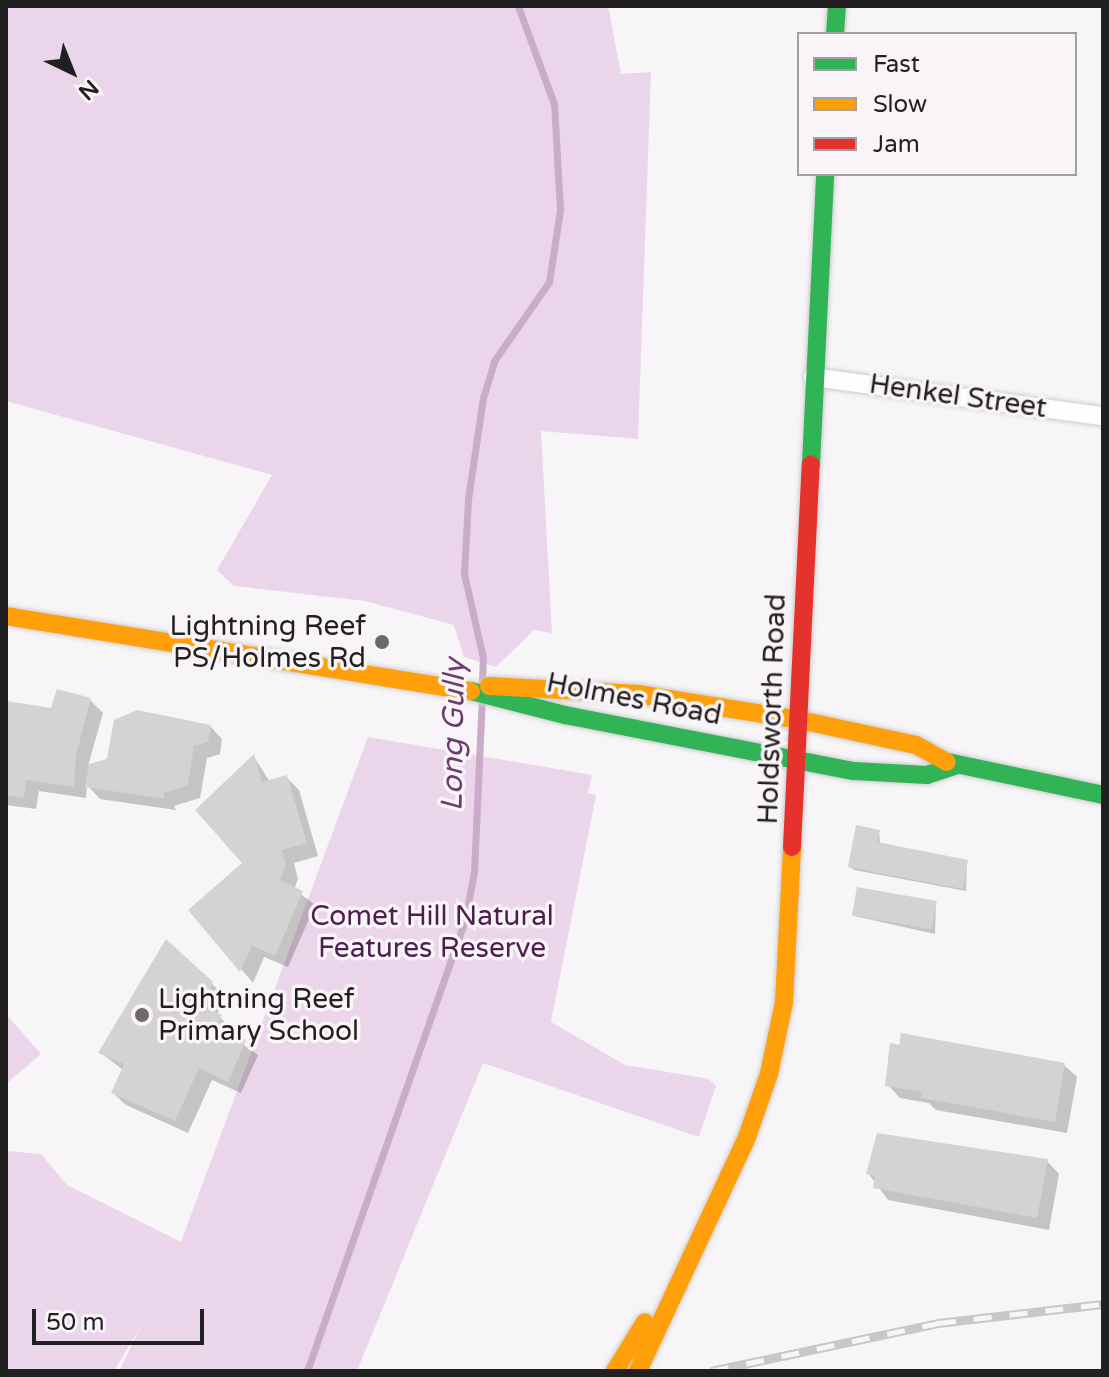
<!DOCTYPE html>
<html>
<head>
<meta charset="utf-8">
<style>
  body { margin:0 }
  #map { position:relative; width:1109px; height:1377px; overflow:hidden; background:#f7f5f7; font-family:"Varela Round",sans-serif }
  div>[style] { position:absolute }
  .green>* { inset:0; background:#ebd5eb }
  .shadow>* { inset:0; background:#0003 }
  .stream>* { height:7px; margin:-3.5px; padding:0 3.5px; transform-origin:3.5px; border-radius:3.5px; background:#c9acc7 }
  .building>* { inset:0; background:#d4d2d3; transform-origin:0 0 }
  .roads { filter:drop-shadow(0 0 2px #ceccce) drop-shadow(0 0 2px #ceccce) }
  .street>* { height:18px; margin:-9px; padding:0 9px; transform-origin:9px; border-radius:9px; background:#fefefe }
  .fast>* { height:18px; margin:-9px; padding:0 9px; transform-origin:9px; border-radius:9px; background:#30b455 }
  .slow>* { height:18px; margin:-9px; padding:0 9px; transform-origin:9px; border-radius:9px; background:#ff9f0a }
  .jam>* { height:18px; margin:-9px; padding:0 9px; transform-origin:9px; border-radius:9px; background:#e5322d }
  .rail>* { height:9px; margin-top:-4.5px; transform-origin:0; background:repeating-linear-gradient(90deg,#f8f4f8 0 18px,#c9c8c9 0 36px); box-sizing:border-box; border-block:2px solid #c9c8c9 }
  .dots>* { width:22px; height:22px; translate:-50% -50%; box-sizing:border-box; border:4px solid #f8f4f8; border-radius:50% }
  span { translate:-50% -50%; white-space:nowrap; text-align:center; line-height:1.15; -webkit-text-stroke:7px #f8f4f8; paint-order:stroke }
  .street-label { font-size:28px; color:#211f20 }
  .poi-label { font-size:28px; color:#211f20 }
  .right { translate:-100% -50%; text-align:right }
  .left { translate:0 -50%; text-align:left }
  .park-label { font-size:28px; color:#4f1d4f }
  .water-label { font-size:30px; color:#6f3a6e; font-style:italic }
  .frame { position:absolute; inset:0; border:8px solid #211f20; pointer-events:none }
  .legend { position:absolute; left:797px; top:32px; width:280px; height:144px; box-sizing:border-box; background:#f8f4f8; border:2px solid #a29fa2; margin:0; padding:10px 14px; list-style:none; font-size:24px; color:#211f20 }
  .legend li { display:flex; align-items:center; gap:16px; height:40px }
  .legend b { width:40px; border:2px solid #a29fa2 }
  .north { position:absolute; left:32px; top:32px; width:80px; height:80px; -webkit-text-stroke:6px #f8f4f8; paint-order:stroke; rotate:137deg; font-size:22px; font-weight:700; line-height:32px; text-align:center; color:#211f20 }
  .north::after { content:''; display:block; margin:auto; width:28px; height:36px; background:#211f20; clip-path:polygon(50% 0,100% 100%,50% 72%,0 100%) }
  .scale { position:absolute; left:32px; top:1309px; width:172px; height:36px; box-sizing:border-box; border:4px solid #211f20; border-top:0; padding-left:10px; font-size:24px; line-height:28px; white-space:nowrap; color:#211f20; -webkit-text-stroke:6px #f8f4f8; paint-order:stroke }
</style>
</head>
<body>
<div id="map">
  <div class="green">
    <div style="clip-path:polygon(6px 6px,608px 6px,621px 74px,651px 72px,638px 439px,541px 431px,552px 633px,534px 630px,496px 667px,464px 657px,454px 625px,365px 601px,234px 586px,217px 570px,272px 475px,6px 401px)"></div>
    <div style="clip-path:polygon(368px 737px,592px 775px,588px 793px,596px 795px,551px 1022px,625px 1065px,709px 1079px,716px 1086px,699px 1137px,483px 1063px,357px 1371px,119px 1371px,140px 1328px,114px 1371px,6px 1371px,6px 1151px,41px 1154px,67px 1185px,181px 1242px)"></div>
    <div style="clip-path:polygon(6px 1014px,41px 1054px,6px 1084px)"></div>
  </div>
  <div class="shadow">
    <div style="clip-path:polygon(90px 700px,103px 713px,88px 766px,210px 726px,222px 739px,220px 754px,207px 758px,200px 798px,174px 806px,176px 810px,100px 799px,87px 785px,86px 798px,39px 791px,36px 809px,6px 805px,6px 703px,53px 710px)"></div>
    <div style="clip-path:polygon(254px 757px,270px 782px,286px 777px,299px 790px,318px 856px,294px 863px,298px 879px,294px 889px,315px 905px,288px 967px,264px 957px,253px 983px,191px 910px,245px 863px)"></div>
    <div style="clip-path:polygon(879px 831px,880px 845px,967px 862px,966px 891px,854px 870px,850px 867px)"></div>
    <div style="clip-path:polygon(936px 903px,935px 934px,854px 916px)"></div>
    <div style="clip-path:polygon(212px 984px,225px 996px,217px 1015px,234px 1030px,231px 1036px,258px 1055px,241px 1093px,212px 1080px,188px 1133px,126px 1105px,113px 1093px,123px 1070px,101px 1053px)"></div>
    <div style="clip-path:polygon(1064px 1065px,1077px 1077px,1067px 1133px,936px 1110px,929px 1103px,900px 1098px,888px 1085px)"></div>
    <div style="clip-path:polygon(1047px 1161px,1059px 1174px,1049px 1230px,888px 1200px,868px 1173px)"></div>
  </div>
  <div class="stream">
    <div style="left:482px;top:682px;width:24px;rotate:-88deg"></div>
    <div style="left:483px;top:658px;width:86px;rotate:-102.7deg"></div>
    <div style="left:464px;top:574px;width:75px;rotate:-86.9deg"></div>
    <div style="left:468px;top:499px;width:102px;rotate:-81.6deg"></div>
    <div style="left:483px;top:398px;width:39px;rotate:-73deg"></div>
    <div style="left:494px;top:361px;width:96px;rotate:-55.2deg"></div>
    <div style="left:549px;top:282px;width:73px;rotate:-81.3deg"></div>
    <div style="left:560px;top:210px;width:106px;rotate:-93.2deg"></div>
    <div style="left:554px;top:104px;width:104px;rotate:-110.2deg"></div>
    <div style="left:307px;top:1371px;width:478px;rotate:-70.7deg"></div>
    <div style="left:465px;top:920px;width:49px;rotate:-79.4deg"></div>
    <div style="left:474px;top:872px;width:174px;rotate:-87.4deg"></div>
  </div>
  <div class="building">
    <div style="clip-path:polygon(57px 689px,91px 698px,76px 755px,74px 787px,26px 780px,24px 798px,6px 795px,6px 701px,51px 708px)"></div>
    <div style="clip-path:polygon(137px 710px,211px 725px,208px 742px,194px 746px,188px 785px,163px 793px,165px 799px,85px 787px,89px 764px,107px 759px,114px 720px)"></div>
    <div style="clip-path:polygon(254px 754px,262px 782px,287px 775px,307px 843px,282px 850px,286px 865px,280px 880px,303px 891px,275px 956px,252px 945px,240px 972px,188px 910px,242px 863px,195px 810px)"></div>
    <div style="clip-path:polygon(856px 825px,880px 830px,877px 842px,968px 860px,963px 889px,848px 867px)"></div>
    <div style="left:857px;top:887px;width:81px;height:29px;rotate:10deg"></div>
    <div style="clip-path:polygon(166px 939px,213px 982px,203px 1007px,222px 1015px,217px 1027px,246px 1040px,228px 1082px,199px 1068px,175px 1121px,111px 1093px,124px 1064px,98px 1053px)"></div>
    <div style="clip-path:polygon(901px 1033px,1065px 1063px,1055px 1122px,921px 1098px,922px 1092px,885px 1086px,890px 1043px,899px 1045px)"></div>
    <div style="clip-path:polygon(877px 1133px,1048px 1159px,1037px 1218px,873px 1188px,875px 1176px,866px 1174px)"></div>
  </div>
  <div class="roads">
    <div class="street">
      <div style="left:813px;top:377px;width:293px;rotate:7.7deg"></div>
    </div>
    <div class="fast">
      <div style="left:835px;top:34px;width:28px;rotate:-86deg"></div>
      <div style="left:811px;top:464px;width:290px;rotate:-87.2deg"></div>
      <div style="left:471px;top:691px;width:97px;rotate:14.3deg"></div>
      <div style="left:565px;top:715px;width:294px;rotate:11deg"></div>
      <div style="left:854px;top:771px;width:73px;rotate:3.1deg"></div>
      <div style="left:927px;top:775px;width:29px;rotate:-18deg"></div>
      <div style="left:947px;top:762px;width:159px;rotate:11.9deg"></div>
    </div>
    <div class="slow">
      <div style="left:6px;top:616px;width:471px;rotate:9.2deg"></div>
      <div style="left:489px;top:686px;width:149px;rotate:3.1deg"></div>
      <div style="left:638px;top:694px;width:164px;rotate:9.1deg"></div>
      <div style="left:800px;top:720px;width:119px;rotate:12.2deg"></div>
      <div style="left:916px;top:745px;width:35px;rotate:29deg"></div>
      <div style="left:615px;top:1371px;width:57px;rotate:-58.5deg"></div>
      <div style="left:638px;top:1371px;width:258px;rotate:-65deg"></div>
      <div style="left:747px;top:1137px;width:67px;rotate:-70.8deg"></div>
      <div style="left:769px;top:1074px;width:74px;rotate:-78.2deg"></div>
      <div style="left:784px;top:1002px;width:155px;rotate:-87deg"></div>
    </div>
    <div class="jam">
      <div style="left:792px;top:847px;width:383px;rotate:-87.2deg"></div>
    </div>
  </div>
  <div class="rail">
    <div style="left:711px;top:1371px;width:232px;rotate:-11.9deg"></div>
    <div style="left:938px;top:1323px;width:166px;rotate:-6.6deg"></div>
  </div>
  <div class="dots">
    <div style="left:382px;top:642px;background:#6c6a6b"></div>
    <div style="left:142px;top:1015px;background:#6c6a6b"></div>
  </div>
  <div class="street-label">
    <span style="left:958px;top:396px;rotate:8deg">Henkel Street</span>
    <span style="left:634px;top:699px;rotate:11deg">Holmes Road</span>
    <span style="left:772px;top:709px;rotate:-88deg">Holdsworth Road</span>
  </div>
  <div class="poi-label">
    <span class="right" style="left:366px;top:642px">Lightning Reef<br>PS/Holmes Rd</span>
    <span class="left" style="left:158px;top:1015px">Lightning Reef<br>Primary School</span>
  </div>
  <div class="park-label">
    <span style="left:432px;top:932px">Comet Hill Natural<br>Features Reserve</span>
  </div>
  <div class="water-label">
    <span style="left:454px;top:735px;rotate:-89deg">Long Gully</span>
  </div>
  <div class="frame"></div>
  <ul class="legend">
  <li><b style="height:10px;background:#30b455"></b>Fast</li>
  <li><b style="height:10px;background:#ff9f0a"></b>Slow</li>
  <li><b style="height:10px;background:#e5322d"></b>Jam</li>
  </ul>
  <div class="north">N</div>
  <div class="scale">50 m</div>
</div>
</body>
</html>
